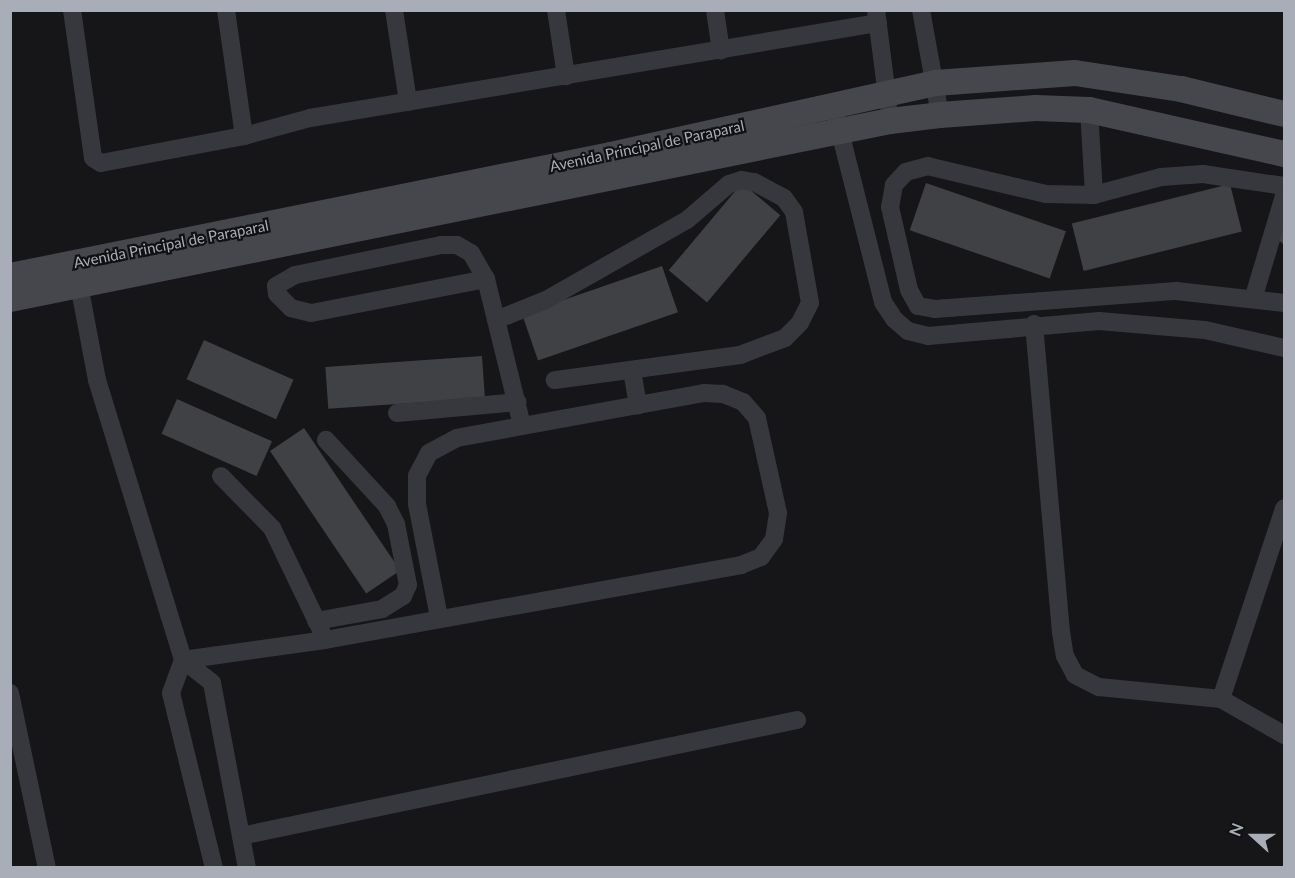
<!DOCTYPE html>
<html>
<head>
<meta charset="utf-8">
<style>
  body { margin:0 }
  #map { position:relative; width:1295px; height:878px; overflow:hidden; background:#161618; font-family:Lato,sans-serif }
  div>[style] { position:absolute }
  .building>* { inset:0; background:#404145; transform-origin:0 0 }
  .street>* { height:18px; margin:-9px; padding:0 9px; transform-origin:9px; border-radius:9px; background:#37383d }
  .secondary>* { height:26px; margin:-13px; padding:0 13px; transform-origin:13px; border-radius:13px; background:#45474d }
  span { translate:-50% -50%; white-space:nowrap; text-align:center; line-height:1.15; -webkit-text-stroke:4.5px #111113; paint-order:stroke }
  .street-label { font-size:15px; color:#a8adb8 }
  .frame { position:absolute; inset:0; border:12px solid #a8adb8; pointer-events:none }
  .north { position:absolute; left:1223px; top:806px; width:60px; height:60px; -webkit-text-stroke:4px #111113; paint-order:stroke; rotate:291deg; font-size:16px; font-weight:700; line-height:24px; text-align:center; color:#a8adb8 }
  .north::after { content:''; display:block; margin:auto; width:21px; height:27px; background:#a8adb8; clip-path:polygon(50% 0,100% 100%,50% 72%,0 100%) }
</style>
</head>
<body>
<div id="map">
  <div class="building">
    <div style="left:742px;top:183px;width:50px;height:114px;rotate:40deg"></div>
    <div style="left:926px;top:183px;width:148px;height:50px;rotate:19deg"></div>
    <div style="left:1230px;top:184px;width:49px;height:163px;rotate:76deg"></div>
    <div style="clip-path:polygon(1284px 223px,1284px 245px,1274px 235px)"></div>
    <div style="left:662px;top:266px;width:49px;height:148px;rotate:71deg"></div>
    <div style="left:204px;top:340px;width:98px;height:43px;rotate:24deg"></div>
    <div style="left:482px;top:356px;width:42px;height:157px;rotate:86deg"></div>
    <div style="left:177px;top:399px;width:104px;height:38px;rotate:24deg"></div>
    <div style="left:304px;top:428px;width:172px;height:41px;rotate:56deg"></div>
  </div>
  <div class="street">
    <div style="left:72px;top:10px;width:149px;rotate:81.9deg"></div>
    <div style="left:93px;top:158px;width:9px;rotate:32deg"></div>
    <div style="left:101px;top:163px;width:146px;rotate:-10.7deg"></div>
    <div style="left:244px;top:136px;width:68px;rotate:-15.3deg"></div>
    <div style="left:310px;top:118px;width:576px;rotate:-9.5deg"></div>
    <div style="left:226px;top:10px;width:127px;rotate:81.9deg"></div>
    <div style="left:394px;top:10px;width:93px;rotate:81.3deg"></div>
    <div style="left:556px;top:10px;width:67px;rotate:81.4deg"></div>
    <div style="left:715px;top:10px;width:41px;rotate:81.7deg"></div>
    <div style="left:876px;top:10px;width:95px;rotate:82.7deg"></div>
    <div style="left:921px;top:10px;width:107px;rotate:79.7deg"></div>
    <div style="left:1089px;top:110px;width:85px;rotate:86.6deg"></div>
    <div style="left:837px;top:120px;width:188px;rotate:75.8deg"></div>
    <div style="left:883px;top:302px;width:20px;rotate:57deg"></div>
    <div style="left:894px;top:319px;width:18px;rotate:41deg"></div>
    <div style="left:908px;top:331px;width:21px;rotate:14deg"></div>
    <div style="left:928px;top:336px;width:172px;rotate:-5deg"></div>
    <div style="left:1099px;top:321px;width:106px;rotate:4.9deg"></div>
    <div style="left:1205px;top:330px;width:81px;rotate:12.8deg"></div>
    <div style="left:1284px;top:186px;width:82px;rotate:-171.6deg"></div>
    <div style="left:1203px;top:174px;width:42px;rotate:175.9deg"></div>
    <div style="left:1161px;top:177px;width:69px;rotate:165deg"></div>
    <div style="left:1094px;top:195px;width:48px;rotate:-178.8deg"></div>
    <div style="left:1046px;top:194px;width:121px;rotate:-166.7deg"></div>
    <div style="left:928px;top:166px;width:23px;rotate:165deg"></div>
    <div style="left:906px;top:172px;width:18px;rotate:133deg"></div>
    <div style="left:894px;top:185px;width:22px;rotate:100deg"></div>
    <div style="left:890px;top:207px;width:85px;rotate:77.1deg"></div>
    <div style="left:909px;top:290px;width:18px;rotate:61deg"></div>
    <div style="left:918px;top:306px;width:17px;rotate:10deg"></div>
    <div style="left:935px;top:309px;width:242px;rotate:-4.3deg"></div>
    <div style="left:1176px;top:291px;width:109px;rotate:6.3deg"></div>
    <div style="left:77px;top:274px;width:108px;rotate:79.3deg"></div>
    <div style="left:97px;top:380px;width:293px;rotate:72.9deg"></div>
    <div style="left:183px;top:660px;width:35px;rotate:110deg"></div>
    <div style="left:171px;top:693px;width:180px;rotate:76.2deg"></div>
    <div style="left:486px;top:279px;width:178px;rotate:169deg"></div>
    <div style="left:311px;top:313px;width:21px;rotate:-166deg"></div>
    <div style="left:291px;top:308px;width:20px;rotate:-135deg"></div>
    <div style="left:277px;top:294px;width:8px;rotate:-97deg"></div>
    <div style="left:276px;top:286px;width:22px;rotate:-30deg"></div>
    <div style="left:295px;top:275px;width:149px;rotate:-11.6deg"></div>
    <div style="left:441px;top:245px;width:16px"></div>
    <div style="left:457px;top:245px;width:16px;rotate:30deg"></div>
    <div style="left:471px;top:253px;width:30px;rotate:60deg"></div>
    <div style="left:486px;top:279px;width:151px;rotate:76.2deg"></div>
    <div style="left:1254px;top:296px;width:104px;rotate:-73.3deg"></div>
    <div style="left:496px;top:320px;width:54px;rotate:-21.8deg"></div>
    <div style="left:546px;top:300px;width:162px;rotate:-29.6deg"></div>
    <div style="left:687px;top:220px;width:55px;rotate:-40.6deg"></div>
    <div style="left:729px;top:184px;width:13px;rotate:-18deg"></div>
    <div style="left:741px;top:180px;width:13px;rotate:9deg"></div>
    <div style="left:754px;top:182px;width:34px;rotate:28deg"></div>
    <div style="left:784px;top:198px;width:17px;rotate:54deg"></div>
    <div style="left:794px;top:212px;width:92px;rotate:80deg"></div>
    <div style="left:810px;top:303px;width:22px;rotate:117deg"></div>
    <div style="left:800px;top:323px;width:21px;rotate:135deg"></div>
    <div style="left:785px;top:338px;width:48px;rotate:159.3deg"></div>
    <div style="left:740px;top:355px;width:187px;rotate:172.3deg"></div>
    <div style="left:1034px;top:324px;width:309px;rotate:85deg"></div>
    <div style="left:1061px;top:632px;width:24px;rotate:81deg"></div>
    <div style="left:1065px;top:656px;width:21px;rotate:62deg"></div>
    <div style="left:1075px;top:675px;width:27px;rotate:27deg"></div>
    <div style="left:1099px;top:687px;width:123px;rotate:5.6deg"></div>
    <div style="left:1221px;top:699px;width:73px;rotate:29.7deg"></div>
    <div style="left:632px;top:371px;width:35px;rotate:80deg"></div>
    <div style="left:397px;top:413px;width:121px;rotate:-5.2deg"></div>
    <div style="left:221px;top:476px;width:73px;rotate:45.6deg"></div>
    <div style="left:272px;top:528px;width:113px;rotate:64.3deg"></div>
    <div style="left:316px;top:621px;width:67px;rotate:-10.3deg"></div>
    <div style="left:382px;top:609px;width:25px;rotate:-32deg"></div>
    <div style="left:403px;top:596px;width:12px;rotate:-66deg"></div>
    <div style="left:408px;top:585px;width:62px;rotate:-101.1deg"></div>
    <div style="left:396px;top:524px;width:20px;rotate:-117deg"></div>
    <div style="left:387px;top:506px;width:90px;rotate:-132.7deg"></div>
    <div style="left:183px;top:660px;width:143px;rotate:-8deg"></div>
    <div style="left:325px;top:640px;width:423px;rotate:-10.2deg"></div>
    <div style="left:741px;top:565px;width:22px;rotate:-22deg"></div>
    <div style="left:761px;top:557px;width:22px;rotate:-54deg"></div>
    <div style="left:774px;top:539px;width:26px;rotate:-81deg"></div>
    <div style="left:778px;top:513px;width:97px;rotate:-102.5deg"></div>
    <div style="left:757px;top:418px;width:21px;rotate:-131deg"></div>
    <div style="left:743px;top:402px;width:22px;rotate:-158deg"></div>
    <div style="left:723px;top:394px;width:19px;rotate:-177deg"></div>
    <div style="left:704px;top:393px;width:251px;rotate:169.7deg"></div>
    <div style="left:457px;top:438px;width:32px;rotate:152deg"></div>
    <div style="left:429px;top:453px;width:26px;rotate:118deg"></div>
    <div style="left:417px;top:476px;width:28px;rotate:90deg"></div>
    <div style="left:417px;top:504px;width:115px;rotate:79deg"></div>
    <div style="left:183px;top:660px;width:37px;rotate:38deg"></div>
    <div style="left:212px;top:683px;width:188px;rotate:79.3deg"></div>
    <div style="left:10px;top:693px;width:179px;rotate:78.1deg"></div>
    <div style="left:1221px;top:699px;width:201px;rotate:-71.7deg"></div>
    <div style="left:241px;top:836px;width:568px;rotate:-11.78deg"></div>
  </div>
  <div class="secondary">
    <div style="left:10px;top:276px;width:613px;rotate:-11.38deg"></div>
    <div style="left:611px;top:155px;width:332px;rotate:-12.5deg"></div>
    <div style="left:935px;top:83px;width:140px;rotate:-4.1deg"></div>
    <div style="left:1075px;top:73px;width:107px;rotate:8.6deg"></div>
    <div style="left:1181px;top:89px;width:106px;rotate:13.6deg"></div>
    <div style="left:10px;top:299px;width:898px;rotate:-11.44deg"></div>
    <div style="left:890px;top:121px;width:50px;rotate:-6.8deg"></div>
    <div style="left:940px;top:115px;width:96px;rotate:-4.2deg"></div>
    <div style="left:1036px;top:108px;width:53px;rotate:2.2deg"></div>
    <div style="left:1089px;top:110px;width:200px;rotate:12.7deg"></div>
  </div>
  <div class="street-label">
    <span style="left:647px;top:146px;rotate:-12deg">Avenida Principal de Paraparal</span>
    <span style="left:171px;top:244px;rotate:-11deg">Avenida Principal de Paraparal</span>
  </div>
  <div class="frame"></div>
  <div class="north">N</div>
</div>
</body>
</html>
